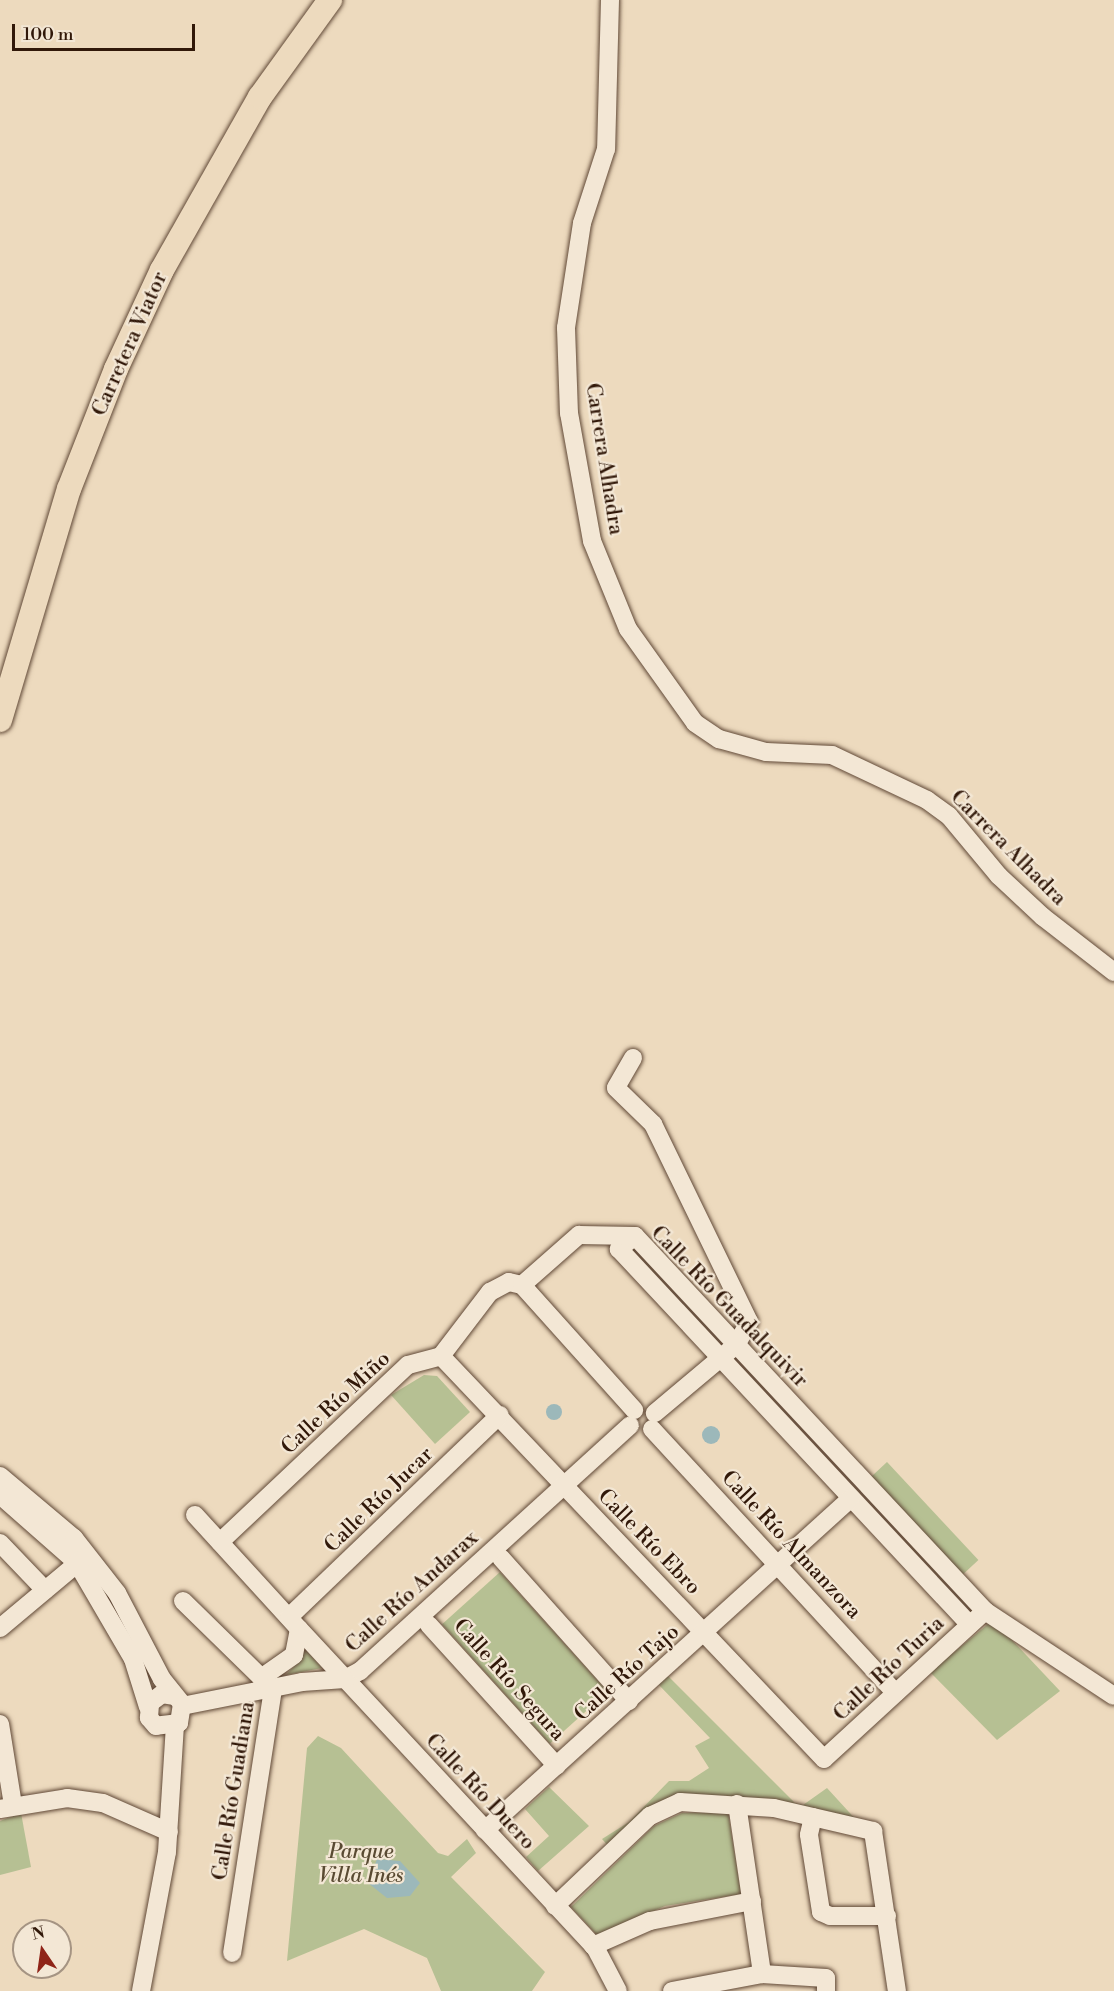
<!DOCTYPE html>
<html>
<head>
<meta charset="utf-8">
<style>
  body { margin:0 }
  #map { position:relative; width:1114px; height:1991px; overflow:hidden; background:#eddabe; font-family:"Libre Bodoni",serif }
  div>[style] { position:absolute }
  .green>* { inset:0; background:#b6c093; transform-origin:0 0 }
  .water>* { inset:0; background:#9cb8ba }
  .round { border-radius:50% }
  .roads { filter:drop-shadow(0 0 2px #604836) drop-shadow(0 0 2px #604836) }
  .minor>* { height:18px; margin:-9px; padding:0 9px; transform-origin:9px; border-radius:9px; background:#f3e7d5 }
  .major>* { height:24px; margin:-12px; padding:0 12px; transform-origin:12px; border-radius:12px; background:#eddabe }
  span { translate:-50% -50%; white-space:nowrap; text-align:center; line-height:1.15; -webkit-text-stroke:4.5px #f3e7d5; paint-order:stroke }
  .street-label { font-size:21px; color:#311809 }
  .park-label { font-size:21px; color:#594a32; font-style:italic }
  .north { position:absolute; left:12px; top:1919px; width:60px; height:60px; box-sizing:border-box; background:#f3e7d5; border:2px solid #a59483; border-radius:50%; rotate:347deg; font-size:16px; font-weight:700; line-height:24px; text-align:center; color:#311809 }
  .north::after { content:''; display:block; margin:auto; width:21px; height:27px; background:#8f2418; clip-path:polygon(50% 0,100% 100%,50% 72%,0 100%) }
  .scale { position:absolute; left:12px; top:24px; width:183px; height:27px; box-sizing:border-box; border:3px solid #311809; border-top:0; padding-left:8px; font-size:18px; line-height:21px; white-space:nowrap; color:#311809; -webkit-text-stroke:4px #f3e7d5; paint-order:stroke }
</style>
</head>
<body>
<div id="map">
  <div class="green">
    <div style="clip-path:polygon(424px 1375px,437px 1376px,470px 1412px,435px 1444px,391px 1395px)"></div>
    <div style="left:887px;top:1462px;width:134px;height:22px;rotate:47deg"></div>
    <div style="left:500px;top:1572px;width:161px;height:78px;rotate:48deg"></div>
    <div style="clip-path:polygon(993px 1620px,1060px 1691px,997px 1740px,930px 1672px)"></div>
    <div style="clip-path:polygon(305px 1649px,322px 1668px,286px 1675px,301px 1659px)"></div>
    <div style="clip-path:polygon(667px 1675px,795px 1803px,803px 1805px,827px 1788px,859px 1823px,693px 1794px,610px 1848px,602px 1839px,629px 1822px,669px 1781px,689px 1781px,709px 1768px,695px 1746px,710px 1738px,658px 1684px)"></div>
    <div style="clip-path:polygon(318px 1736px,341px 1748px,438px 1853px,448px 1856px,467px 1839px,476px 1853px,451px 1877px,545px 1972px,532px 1991px,441px 1991px,427px 1958px,364px 1929px,287px 1961px,307px 1748px)"></div>
    <div style="clip-path:polygon(549px 1787px,589px 1826px,538px 1871px,526px 1857px,549px 1836px,525px 1809px)"></div>
    <div style="clip-path:polygon(728px 1812px,741px 1894px,665px 1906px,597px 1935px,571px 1907px,654px 1826px,682px 1813px)"></div>
    <div style="clip-path:polygon(21px 1813px,31px 1867px,0 1875px,0 1821px)"></div>
  </div>
  <div class="water">
    <div class="round" style="left:546px;top:1404px;width:16px;height:16px"></div>
    <div class="round" style="left:702px;top:1426px;width:18px;height:18px"></div>
    <div style="clip-path:polygon(377px 1859px,400px 1861px,420px 1883px,410px 1896px,387px 1898px,368px 1883px)"></div>
  </div>
  <div class="roads">
    <div class="minor">
      <div style="left:610px;top:0;width:149px;rotate:91.5deg"></div>
      <div style="left:606px;top:149px;width:78px;rotate:108deg"></div>
      <div style="left:582px;top:223px;width:106px;rotate:98.7deg"></div>
      <div style="left:566px;top:328px;width:85px;rotate:88deg"></div>
      <div style="left:569px;top:413px;width:130px;rotate:79.8deg"></div>
      <div style="left:592px;top:541px;width:95px;rotate:67.8deg"></div>
      <div style="left:628px;top:629px;width:115px;rotate:54.5deg"></div>
      <div style="left:695px;top:723px;width:29px;rotate:34deg"></div>
      <div style="left:719px;top:739px;width:49px;rotate:15.5deg"></div>
      <div style="left:766px;top:752px;width:66px;rotate:2.6deg"></div>
      <div style="left:832px;top:755px;width:105px;rotate:25.3deg"></div>
      <div style="left:927px;top:800px;width:27px;rotate:36deg"></div>
      <div style="left:949px;top:816px;width:78px;rotate:50.2deg"></div>
      <div style="left:999px;top:876px;width:60px;rotate:43deg"></div>
      <div style="left:1043px;top:917px;width:90px;rotate:37.8deg"></div>
      <div style="left:633px;top:1058px;width:34px;rotate:120deg"></div>
      <div style="left:616px;top:1088px;width:52px;rotate:44.2deg"></div>
      <div style="left:653px;top:1124px;width:220px;rotate:64.1deg"></div>
      <div style="left:749px;top:1322px;width:26px;rotate:119deg"></div>
      <div style="left:736px;top:1345px;width:106px;rotate:140deg"></div>
      <div style="left:635px;top:1236px;width:513px;rotate:46.97deg"></div>
      <div style="left:985px;top:1611px;width:154px;rotate:33.4deg"></div>
      <div style="left:635px;top:1236px;width:21px;rotate:141deg"></div>
      <div style="left:619px;top:1249px;width:514px;rotate:46.97deg"></div>
      <div style="left:522px;top:1285px;width:76px;rotate:-41.3deg"></div>
      <div style="left:579px;top:1235px;width:56px;rotate:1deg"></div>
      <div style="left:441px;top:1356px;width:556px;rotate:46.46deg"></div>
      <div style="left:824px;top:1759px;width:219px;rotate:-42.6deg"></div>
      <div style="left:652px;top:1429px;width:359px;rotate:47.3deg"></div>
      <div style="left:0;top:1476px;width:97px;rotate:40deg"></div>
      <div style="left:74px;top:1538px;width:70px;rotate:52deg"></div>
      <div style="left:117px;top:1593px;width:97px;rotate:62.4deg"></div>
      <div style="left:162px;top:1679px;width:32px;rotate:51deg"></div>
      <div style="left:182px;top:1704px;width:19px;rotate:99deg"></div>
      <div style="left:179px;top:1723px;width:23px;rotate:173deg"></div>
      <div style="left:156px;top:1726px;width:11px;rotate:-131deg"></div>
      <div style="left:149px;top:1718px;width:15px;rotate:-86deg"></div>
      <div style="left:150px;top:1703px;width:15px;rotate:-37deg"></div>
      <div style="left:162px;top:1694px;width:13px;rotate:9deg"></div>
      <div style="left:0;top:1495px;width:103px;rotate:41.4deg"></div>
      <div style="left:77px;top:1563px;width:111px;rotate:59.7deg"></div>
      <div style="left:133px;top:1659px;width:50px;rotate:72.6deg"></div>
      <div style="left:195px;top:1515px;width:154px;rotate:47.6deg"></div>
      <div style="left:299px;top:1629px;width:26px;rotate:101deg"></div>
      <div style="left:294px;top:1655px;width:40px;rotate:145.1deg"></div>
      <div style="left:220px;top:1542px;width:258px;rotate:-43.3deg"></div>
      <div style="left:408px;top:1365px;width:34px;rotate:-15deg"></div>
      <div style="left:441px;top:1356px;width:81px;rotate:-52.6deg"></div>
      <div style="left:490px;top:1292px;width:21px;rotate:-28deg"></div>
      <div style="left:509px;top:1282px;width:13px;rotate:13deg"></div>
      <div style="left:522px;top:1285px;width:168px;rotate:48.1deg"></div>
      <div style="left:0;top:1543px;width:65px;rotate:46.2deg"></div>
      <div style="left:501px;top:1558px;width:192px;rotate:48.2deg"></div>
      <div style="left:183px;top:1601px;width:126px;rotate:44.4deg"></div>
      <div style="left:273px;top:1689px;width:267px;rotate:98.8deg"></div>
      <div style="left:289px;top:1617px;width:292px;rotate:-43.8deg"></div>
      <div style="left:429px;top:1625px;width:190px;rotate:47.8deg"></div>
      <div style="left:0;top:1628px;width:112px;rotate:-39.9deg"></div>
      <div style="left:299px;top:1629px;width:437px;rotate:47.1deg"></div>
      <div style="left:596px;top:1949px;width:47px;rotate:62.4deg"></div>
      <div style="left:182px;top:1706px;width:122px;rotate:-11.3deg"></div>
      <div style="left:302px;top:1682px;width:43px;rotate:-4deg"></div>
      <div style="left:345px;top:1679px;width:17px;rotate:-28deg"></div>
      <div style="left:360px;top:1671px;width:365px;rotate:-42.3deg"></div>
      <div style="left:0;top:1724px;width:82px;rotate:80.9deg"></div>
      <div style="left:737px;top:1804px;width:172px;rotate:81.6deg"></div>
      <div style="left:0;top:1809px;width:68px;rotate:-9.3deg"></div>
      <div style="left:67px;top:1798px;width:36px;rotate:8deg"></div>
      <div style="left:103px;top:1803px;width:72px;rotate:23.7deg"></div>
      <div style="left:813px;top:1817px;width:18px;rotate:103deg"></div>
      <div style="left:809px;top:1835px;width:78px;rotate:81.1deg"></div>
      <div style="left:821px;top:1912px;width:10px;rotate:24deg"></div>
      <div style="left:830px;top:1916px;width:57px"></div>
      <div style="left:485px;top:1830px;width:494px;rotate:-42.2deg"></div>
      <div style="left:555px;top:1906px;width:131px;rotate:-43.5deg"></div>
      <div style="left:650px;top:1816px;width:33px;rotate:-25deg"></div>
      <div style="left:680px;top:1802px;width:94px;rotate:3.7deg"></div>
      <div style="left:774px;top:1808px;width:102px;rotate:13.1deg"></div>
      <div style="left:873px;top:1831px;width:162px;rotate:81.5deg"></div>
      <div style="left:593px;top:1946px;width:62px;rotate:-23.7deg"></div>
      <div style="left:650px;top:1921px;width:104px;rotate:-11.1deg"></div>
      <div style="left:141px;top:1991px;width:141px;rotate:-79.4deg"></div>
      <div style="left:167px;top:1852px;width:127px;rotate:-86.4deg"></div>
      <div style="left:672px;top:1991px;width:92px;rotate:-10.7deg"></div>
      <div style="left:762px;top:1974px;width:64px;rotate:3.6deg"></div>
      <div style="left:826px;top:1978px;width:13px;rotate:90deg"></div>
    </div>
    <div class="major">
      <div style="left:0;top:720px;width:241px;rotate:-73.4deg"></div>
      <div style="left:69px;top:489px;width:129px;rotate:-68.6deg"></div>
      <div style="left:116px;top:369px;width:109px;rotate:-65.1deg"></div>
      <div style="left:162px;top:270px;width:199px;rotate:-60.5deg"></div>
      <div style="left:260px;top:97px;width:120px;rotate:-54.2deg"></div>
    </div>
  </div>
  <div class="street-label">
    <span style="left:130px;top:344px;rotate:-66deg">Carretera Viator</span>
    <span style="left:604px;top:459px;rotate:81deg">Carrera Alhadra</span>
    <span style="left:1008px;top:848px;rotate:45deg">Carrera Alhadra</span>
    <span style="left:729px;top:1307px;rotate:46deg">Calle Río Guadalquivir</span>
    <span style="left:336px;top:1403px;rotate:-43deg">Calle Río Miño</span>
    <span style="left:379px;top:1500px;rotate:-44deg">Calle Río Jucar</span>
    <span style="left:649px;top:1542px;rotate:46deg">Calle Río Ebro</span>
    <span style="left:791px;top:1545px;rotate:47deg">Calle Río Almanzora</span>
    <span style="left:412px;top:1592px;rotate:-42deg">Calle Río Andarax</span>
    <span style="left:889px;top:1669px;rotate:-43deg">Calle Río Turia</span>
    <span style="left:627px;top:1673px;rotate:-42deg">Calle Río Tajo</span>
    <span style="left:509px;top:1680px;rotate:48deg">Calle Río Segura</span>
    <span style="left:234px;top:1791px;rotate:-81deg">Calle Río Guadiana</span>
    <span style="left:480px;top:1792px;rotate:47deg">Calle Río Duero</span>
  </div>
  <div class="park-label">
    <span style="left:361px;top:1864px">Parque<br>Villa Inés</span>
  </div>
  <div class="north">N</div>
  <div class="scale">100 m</div>
</div>
</body>
</html>
